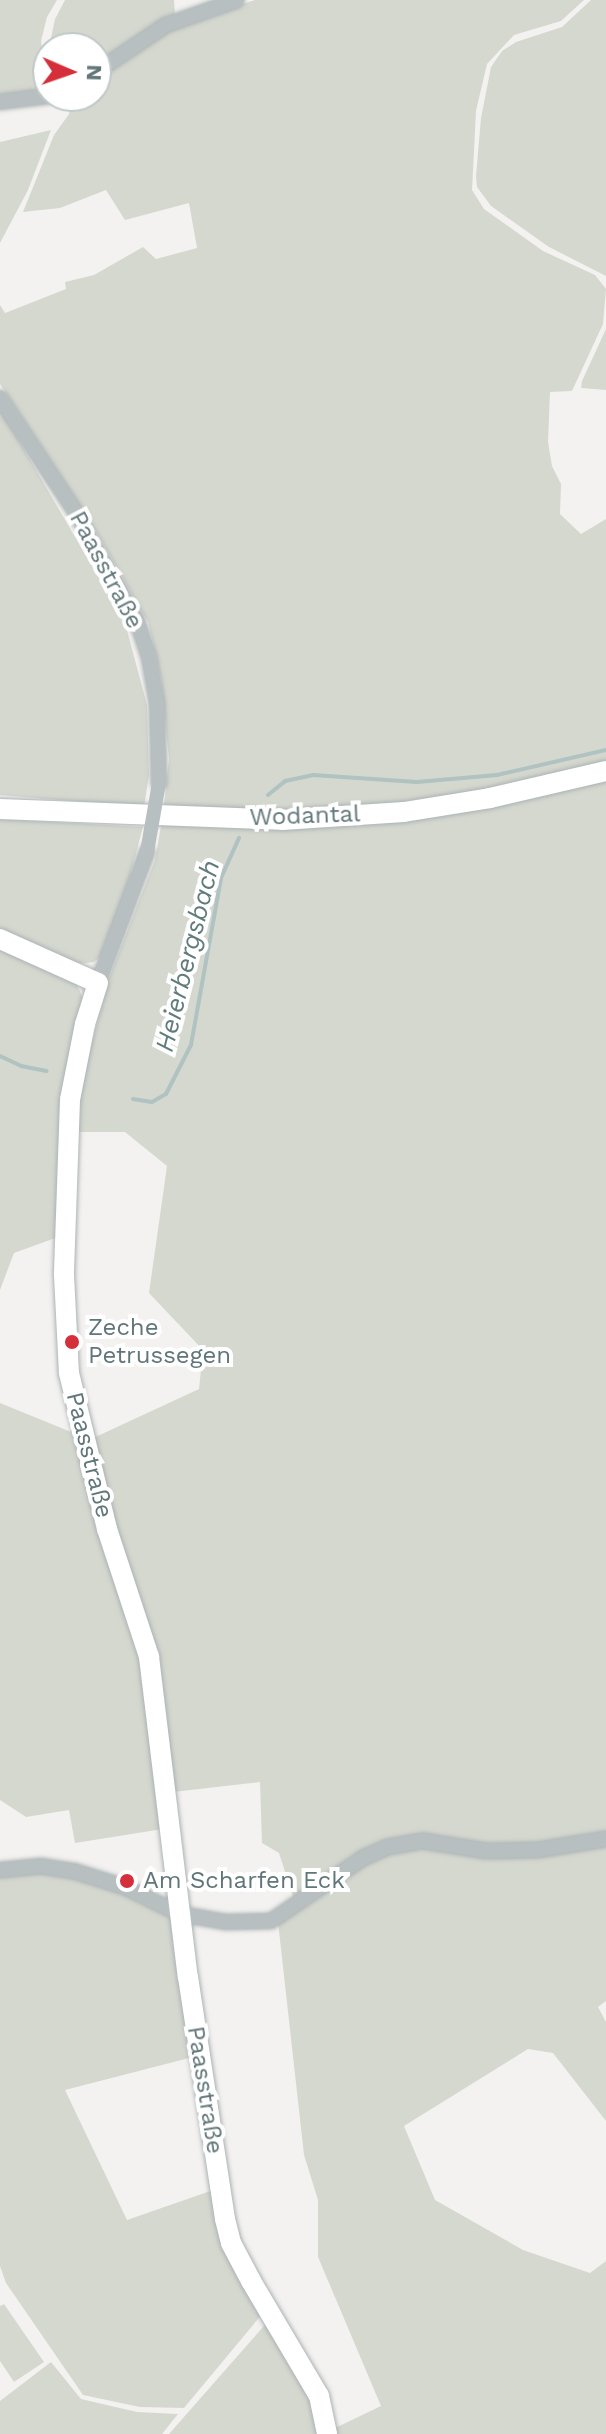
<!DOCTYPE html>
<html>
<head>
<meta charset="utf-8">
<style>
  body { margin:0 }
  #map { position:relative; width:606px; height:2434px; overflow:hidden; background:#f4f2f0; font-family:"Work Sans",sans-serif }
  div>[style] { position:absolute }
  .green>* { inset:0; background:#d5d8cf }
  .stream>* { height:4px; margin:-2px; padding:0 2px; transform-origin:2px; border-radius:2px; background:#b0c2c1 }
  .roads { filter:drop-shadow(0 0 2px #abb3b5) drop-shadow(0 0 2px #abb3b5) }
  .street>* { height:14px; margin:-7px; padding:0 7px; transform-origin:7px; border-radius:7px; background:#b8bfc0 }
  .secondary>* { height:20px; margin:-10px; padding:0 10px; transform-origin:10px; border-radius:10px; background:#fff }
  .street-bridge>* { height:14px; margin:-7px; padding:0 7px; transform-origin:7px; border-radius:7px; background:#b8bfc0 }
  .dots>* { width:22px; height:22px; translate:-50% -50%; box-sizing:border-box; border:4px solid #fff; border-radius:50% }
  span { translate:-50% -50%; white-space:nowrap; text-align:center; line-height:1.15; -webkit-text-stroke:8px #fff; paint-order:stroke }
  .street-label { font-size:24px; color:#617679 }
  .poi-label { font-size:24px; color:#617679 }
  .left { translate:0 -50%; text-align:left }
  .water-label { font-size:26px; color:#607c7b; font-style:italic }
  .north { position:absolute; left:32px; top:32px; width:80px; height:80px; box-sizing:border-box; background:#fff; border:2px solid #c0c8c9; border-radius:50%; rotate:92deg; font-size:22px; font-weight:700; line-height:32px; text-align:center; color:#617679 }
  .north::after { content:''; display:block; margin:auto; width:28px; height:36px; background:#d52f3b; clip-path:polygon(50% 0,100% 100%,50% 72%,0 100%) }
</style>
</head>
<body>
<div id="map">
  <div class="green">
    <div style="clip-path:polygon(0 0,57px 0,47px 17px,41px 41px,48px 92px,0 98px)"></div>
    <div style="clip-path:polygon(65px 0,174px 0,175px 15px,96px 68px,96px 48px,49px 48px,55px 19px)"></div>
    <div style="clip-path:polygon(255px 0,584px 0,561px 21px,514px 35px,487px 64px,476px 111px,472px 190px,484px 209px,543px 251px,595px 275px,606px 289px,603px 324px,572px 391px,550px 392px,548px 442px,552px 466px,561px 484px,560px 514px,581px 534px,606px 519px,606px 764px,469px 798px,286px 815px,163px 812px,169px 759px,161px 678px,148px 622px,98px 534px,0 384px,0 305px,5px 313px,66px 289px,65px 282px,94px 275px,143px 247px,156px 259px,197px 248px,189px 203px,125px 220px,106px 190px,60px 208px,23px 212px,54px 135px,69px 114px,72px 96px,96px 96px,96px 79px,175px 26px)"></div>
    <div style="clip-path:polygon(591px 0,606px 0,606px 276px,549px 247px,491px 206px,477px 187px,476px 176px,481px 118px,491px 67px,502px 51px,516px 42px,562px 27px)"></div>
    <div style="clip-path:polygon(51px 130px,28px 190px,0 243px,0 142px)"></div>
    <div style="clip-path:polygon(606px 329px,606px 390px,581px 388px,582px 381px)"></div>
    <div style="clip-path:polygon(0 408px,125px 623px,147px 705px,149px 775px,144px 807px,0 795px)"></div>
    <div style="clip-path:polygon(606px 775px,606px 1835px,540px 1847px,389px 1842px,294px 1900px,279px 1853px,262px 1843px,260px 1782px,173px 1792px,89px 1440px,199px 1389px,203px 1350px,149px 1293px,167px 1166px,125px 1132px,78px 1132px,80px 1088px,108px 981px,155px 860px,162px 820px,296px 826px)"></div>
    <div style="clip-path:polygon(0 819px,143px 827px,126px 890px,100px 957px,94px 962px,78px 964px,0 930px)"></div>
    <div style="clip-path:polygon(0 948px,76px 982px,84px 1001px,61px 1236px,14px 1253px,0 1290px)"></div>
    <div style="clip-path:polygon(0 1403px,76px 1434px,145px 1662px,163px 1829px,75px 1843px,69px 1810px,26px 1817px,0 1800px)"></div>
    <div style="clip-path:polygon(606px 1842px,606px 2001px,598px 2007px,606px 2022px,606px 2121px,553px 2053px,528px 2049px,404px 2126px,435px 2200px,523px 2250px,590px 2273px,606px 2261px,606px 2434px,334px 2434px,333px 2429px,381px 2406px,318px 2257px,318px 2200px,304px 2155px,278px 1922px,363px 1861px,422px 1844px,485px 1854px)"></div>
    <div style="clip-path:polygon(17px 1872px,56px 1873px,110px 1888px,167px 1915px,172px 1921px,193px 2057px,65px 2090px,127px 2220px,216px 2189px,263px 2313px,184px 2408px,140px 2407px,83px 2395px,6px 2283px,0 2266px,0 1875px)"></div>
    <div style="clip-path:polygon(4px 2304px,44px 2362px,14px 2382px,0 2361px,0 2306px)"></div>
    <div style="clip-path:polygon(270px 2319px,298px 2361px,321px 2434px,169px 2434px)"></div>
    <div style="clip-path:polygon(51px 2362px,81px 2399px,137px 2412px,178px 2414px,162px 2434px,0 2434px,0 2401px)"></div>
  </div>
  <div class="stream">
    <div style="left:268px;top:795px;width:22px;rotate:-39deg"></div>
    <div style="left:285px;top:781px;width:29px;rotate:-12deg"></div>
    <div style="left:313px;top:775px;width:104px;rotate:3.9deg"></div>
    <div style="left:417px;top:782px;width:80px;rotate:-5deg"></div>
    <div style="left:497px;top:775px;width:112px;rotate:-12.9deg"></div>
    <div style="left:0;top:1056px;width:23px;rotate:25deg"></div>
    <div style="left:21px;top:1066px;width:26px;rotate:11deg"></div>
    <div style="left:133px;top:1099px;width:19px;rotate:9deg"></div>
    <div style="left:152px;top:1102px;width:16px;rotate:-30deg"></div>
    <div style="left:166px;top:1094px;width:55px;rotate:-63deg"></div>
    <div style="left:191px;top:1045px;width:170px;rotate:-79.8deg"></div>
    <div style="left:221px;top:878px;width:44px;rotate:-65.8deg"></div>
  </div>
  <div class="roads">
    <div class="street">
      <div style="left:96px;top:72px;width:84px;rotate:-33.9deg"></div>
      <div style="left:166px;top:25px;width:75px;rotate:-19.4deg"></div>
      <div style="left:0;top:102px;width:48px;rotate:-7.1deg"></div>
      <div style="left:0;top:398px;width:138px;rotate:56.5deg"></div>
      <div style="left:76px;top:513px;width:121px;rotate:60.3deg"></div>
      <div style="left:136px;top:618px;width:41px;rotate:71.6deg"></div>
      <div style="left:149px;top:657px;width:47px;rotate:80.1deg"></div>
      <div style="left:157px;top:703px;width:80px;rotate:88.6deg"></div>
      <div style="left:98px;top:983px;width:140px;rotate:-69.5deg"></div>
      <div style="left:0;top:1870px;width:41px;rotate:-5.6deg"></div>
      <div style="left:41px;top:1866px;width:33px;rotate:9deg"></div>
      <div style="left:74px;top:1871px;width:53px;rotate:17.4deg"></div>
      <div style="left:125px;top:1887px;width:61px;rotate:26.1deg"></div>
      <div style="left:180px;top:1914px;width:47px;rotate:9.9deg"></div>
      <div style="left:226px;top:1922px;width:45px;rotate:-1.3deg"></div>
      <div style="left:271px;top:1921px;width:112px;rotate:-34.4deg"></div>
      <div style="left:363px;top:1858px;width:27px;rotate:-24deg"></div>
      <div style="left:388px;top:1847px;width:36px;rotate:-10deg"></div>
      <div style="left:423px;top:1841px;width:64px;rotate:9deg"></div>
      <div style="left:486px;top:1851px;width:52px;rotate:-1.1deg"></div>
      <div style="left:538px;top:1850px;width:69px;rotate:-9.2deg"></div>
    </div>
    <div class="secondary">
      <div style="left:0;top:809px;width:282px;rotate:2.2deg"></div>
      <div style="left:282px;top:820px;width:122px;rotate:-3.8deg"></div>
      <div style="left:404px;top:812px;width:87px;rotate:-9.2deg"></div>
      <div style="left:490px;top:798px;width:119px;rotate:-13.1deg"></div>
      <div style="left:0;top:939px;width:107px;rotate:24.2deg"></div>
      <div style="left:98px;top:983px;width:43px;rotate:107.6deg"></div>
      <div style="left:85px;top:1024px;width:77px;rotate:101.2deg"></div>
      <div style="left:70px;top:1100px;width:175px;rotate:92deg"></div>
      <div style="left:64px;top:1275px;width:98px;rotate:87.1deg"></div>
      <div style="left:69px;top:1373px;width:161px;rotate:76.3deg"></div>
      <div style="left:107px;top:1529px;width:135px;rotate:71.8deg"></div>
      <div style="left:149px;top:1657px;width:322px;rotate:83.1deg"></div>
      <div style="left:188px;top:1977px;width:245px;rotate:81.3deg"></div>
      <div style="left:225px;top:2219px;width:25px;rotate:76deg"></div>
      <div style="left:231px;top:2243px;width:43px;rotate:62.2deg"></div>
      <div style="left:251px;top:2281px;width:134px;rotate:59.4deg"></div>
      <div style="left:319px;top:2396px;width:39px;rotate:78deg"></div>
    </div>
  </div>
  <div class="street-bridge">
    <div style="left:147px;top:852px;width:70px;rotate:-80.1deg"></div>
  </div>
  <div class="dots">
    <div style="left:72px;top:1342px;background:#d52f3b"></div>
    <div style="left:127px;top:1881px;background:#d52f3b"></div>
  </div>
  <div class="street-label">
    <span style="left:106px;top:570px;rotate:62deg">Paasstraße</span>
    <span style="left:305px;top:816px;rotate:-2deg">Wodantal</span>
    <span style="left:89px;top:1455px;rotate:76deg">Paasstraße</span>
    <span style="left:205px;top:2090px;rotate:81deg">Paasstraße</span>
  </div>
  <div class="poi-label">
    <span class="left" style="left:88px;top:1342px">Zeche<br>Petrussegen</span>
    <span class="left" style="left:143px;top:1881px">Am Scharfen Eck</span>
  </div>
  <div class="water-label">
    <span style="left:188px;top:956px;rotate:-76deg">Heierbergsbach</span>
  </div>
  <div class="north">N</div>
</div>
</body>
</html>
